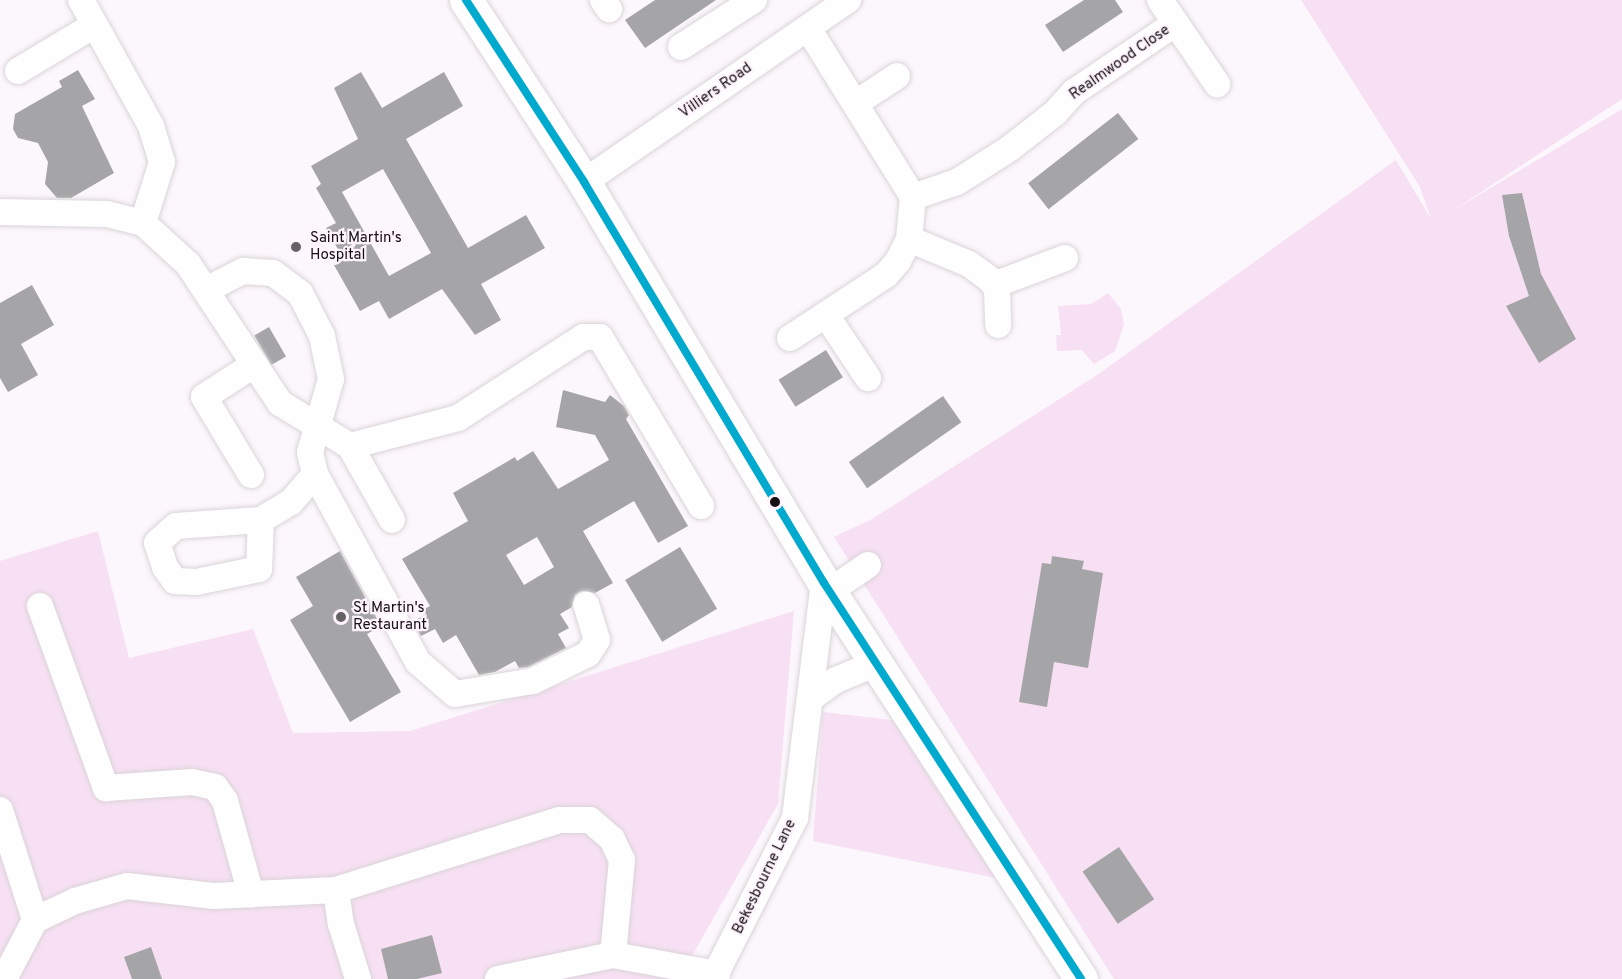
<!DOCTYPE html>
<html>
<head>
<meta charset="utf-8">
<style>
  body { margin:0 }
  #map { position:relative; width:1622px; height:979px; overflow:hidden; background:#fcf7fc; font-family:Overpass,sans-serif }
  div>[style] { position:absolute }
  .green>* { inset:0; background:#f8e0f4 }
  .building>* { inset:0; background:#a5a5a7; transform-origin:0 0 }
  .roads { filter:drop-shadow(0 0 2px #d9d4d8) drop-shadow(0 0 2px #d9d4d8) }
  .minor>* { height:26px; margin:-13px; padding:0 13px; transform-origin:13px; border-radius:13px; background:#fffeff }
  .major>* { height:33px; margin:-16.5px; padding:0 16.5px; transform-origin:16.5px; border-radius:16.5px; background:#fffeff }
  .bus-1>* { height:8px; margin:-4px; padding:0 4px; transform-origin:4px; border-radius:4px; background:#00a9ce }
  .dots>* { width:16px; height:16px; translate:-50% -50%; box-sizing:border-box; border:3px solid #fff4fd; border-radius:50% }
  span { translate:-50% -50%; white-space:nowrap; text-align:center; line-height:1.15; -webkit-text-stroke:4.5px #fff4fd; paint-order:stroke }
  .street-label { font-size:15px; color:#141013 }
  .poi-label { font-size:15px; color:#141013 }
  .left { translate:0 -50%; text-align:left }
</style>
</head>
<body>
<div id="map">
  <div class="green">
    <div style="clip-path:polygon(1301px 0,1622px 0,1622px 99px,1454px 210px,1622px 109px,1622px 979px,1114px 979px,834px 537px,872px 519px,1097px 375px,1396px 160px,1431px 219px,1420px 187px)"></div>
    <div style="clip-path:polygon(1108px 293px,1121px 309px,1124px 325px,1115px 351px,1094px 364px,1082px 350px,1057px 351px,1056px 335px,1061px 335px,1058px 306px,1091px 304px)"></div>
    <div style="clip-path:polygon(98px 531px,129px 658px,253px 629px,293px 733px,410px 731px,794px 611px,778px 804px,679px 979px,0 979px,0 561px)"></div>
    <div style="clip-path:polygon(823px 712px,892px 720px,996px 878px,813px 841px)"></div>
  </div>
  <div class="building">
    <div style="clip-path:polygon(655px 0,716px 0,645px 48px,625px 20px)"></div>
    <div style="clip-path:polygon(1084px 0,1115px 0,1123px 12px,1063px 52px,1045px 25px)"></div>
    <div style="clip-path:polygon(78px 70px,95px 99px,82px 106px,114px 173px,71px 198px,57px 198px,45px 184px,48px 162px,38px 143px,18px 138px,13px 129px,15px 114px,62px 87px,59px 81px)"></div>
    <div style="clip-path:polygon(evenodd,361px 72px,382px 108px,444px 72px,463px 106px,406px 139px,468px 248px,526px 215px,545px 248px,481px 284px,501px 320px,475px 335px,442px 289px,389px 319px,379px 301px,360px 311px,334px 265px,344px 260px,326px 228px,336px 223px,316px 188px,321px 184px,311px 166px,358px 139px,334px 88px,361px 72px,383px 169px,431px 253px,389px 276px,342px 192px,383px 169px)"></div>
    <div style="left:1118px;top:113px;width:33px;height:114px;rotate:52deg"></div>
    <div style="clip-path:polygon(1522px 193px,1541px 274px,1576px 339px,1539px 363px,1506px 306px,1529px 296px,1509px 236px,1502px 195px)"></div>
    <div style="clip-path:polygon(32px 285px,54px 325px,21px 344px,38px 375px,8px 392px,0 378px,0 303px)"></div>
    <div style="left:269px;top:327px;width:34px;height:17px;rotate:60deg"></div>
    <div style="left:826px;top:350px;width:32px;height:56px;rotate:58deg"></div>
    <div style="clip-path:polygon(evenodd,563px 390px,605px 402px,610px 395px,624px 406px,629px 415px,626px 419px,688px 526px,658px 543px,634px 501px,583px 531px,613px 583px,595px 593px,581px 591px,575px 595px,572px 607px,560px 614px,569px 628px,558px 634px,566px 648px,528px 667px,519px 668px,515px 661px,495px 672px,479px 675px,456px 635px,443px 643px,435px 629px,421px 636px,413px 622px,426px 614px,424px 609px,430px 606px,402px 559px,468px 521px,453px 493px,515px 457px,517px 461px,533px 451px,558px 489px,609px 460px,595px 435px,556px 427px,563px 390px,537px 537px,554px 567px,524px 585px,506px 555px,537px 537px)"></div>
    <div style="left:943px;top:396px;width:32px;height:115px;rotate:55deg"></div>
    <div style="left:680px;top:547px;width:72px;height:64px;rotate:59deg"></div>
    <div style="clip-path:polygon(340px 551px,381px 626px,367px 634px,401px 692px,350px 722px,290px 620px,313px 606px,296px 577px)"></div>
    <div style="clip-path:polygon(1052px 556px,1084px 561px,1082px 569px,1103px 573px,1088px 668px,1054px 662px,1047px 707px,1019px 702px,1042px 563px,1051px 564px)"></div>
    <div style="left:1119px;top:847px;width:63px;height:44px;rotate:56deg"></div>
    <div style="clip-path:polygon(432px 935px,442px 973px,417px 979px,388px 979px,381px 949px)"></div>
    <div style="clip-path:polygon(151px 947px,162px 979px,132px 979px,124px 957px)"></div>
  </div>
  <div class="roads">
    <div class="minor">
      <div style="left:81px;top:0;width:144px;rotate:60.9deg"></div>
      <div style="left:151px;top:126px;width:38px;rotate:73deg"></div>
      <div style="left:162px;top:162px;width:64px;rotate:107.3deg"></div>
      <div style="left:603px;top:0;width:11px;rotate:56deg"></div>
      <div style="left:1160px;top:0;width:102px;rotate:55.8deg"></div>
      <div style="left:681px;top:47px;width:87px;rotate:-32.8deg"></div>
      <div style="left:18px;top:71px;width:87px;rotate:-31deg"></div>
      <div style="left:856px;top:103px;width:49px;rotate:-33.4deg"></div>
      <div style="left:584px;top:182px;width:321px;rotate:-34.6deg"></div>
      <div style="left:913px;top:197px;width:46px;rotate:-18.8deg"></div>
      <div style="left:957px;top:182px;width:62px;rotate:-32.4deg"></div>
      <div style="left:1009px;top:149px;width:58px;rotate:-38deg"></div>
      <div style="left:1055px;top:113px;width:28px;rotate:-48deg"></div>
      <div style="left:1074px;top:92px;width:123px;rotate:-34.1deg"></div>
      <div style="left:0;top:212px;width:107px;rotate:1.1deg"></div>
      <div style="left:107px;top:214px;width:37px;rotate:14deg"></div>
      <div style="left:143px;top:223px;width:61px;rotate:42.3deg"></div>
      <div style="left:188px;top:264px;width:167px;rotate:56.5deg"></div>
      <div style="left:280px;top:403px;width:82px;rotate:31.6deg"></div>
      <div style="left:350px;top:446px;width:112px;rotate:-14.5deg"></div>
      <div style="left:458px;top:418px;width:149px;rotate:-32.9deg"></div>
      <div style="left:583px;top:337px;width:17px"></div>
      <div style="left:600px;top:337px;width:197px;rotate:59.1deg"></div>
      <div style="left:909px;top:239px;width:65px;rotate:22.6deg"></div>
      <div style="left:969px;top:264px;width:27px;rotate:36deg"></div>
      <div style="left:991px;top:280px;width:11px;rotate:56deg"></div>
      <div style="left:997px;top:289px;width:36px;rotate:88deg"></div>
      <div style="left:994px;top:285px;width:76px;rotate:-20.8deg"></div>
      <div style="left:206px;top:290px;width:42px;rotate:-27.2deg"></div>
      <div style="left:243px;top:271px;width:30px;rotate:4deg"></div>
      <div style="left:273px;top:273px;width:34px;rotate:37deg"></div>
      <div style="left:300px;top:293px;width:48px;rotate:62.9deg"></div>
      <div style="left:322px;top:336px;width:44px;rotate:78.2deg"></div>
      <div style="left:331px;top:379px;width:76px;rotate:106deg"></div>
      <div style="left:310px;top:452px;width:23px;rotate:77deg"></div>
      <div style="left:315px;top:474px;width:214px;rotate:61.3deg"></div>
      <div style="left:418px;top:662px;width:49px;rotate:40.9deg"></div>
      <div style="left:455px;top:694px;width:79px;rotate:-9.5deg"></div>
      <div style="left:533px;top:681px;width:61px;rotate:-26.1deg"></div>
      <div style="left:588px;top:654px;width:17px;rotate:-57deg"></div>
      <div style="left:597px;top:640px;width:37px;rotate:-107deg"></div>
      <div style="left:826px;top:315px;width:76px;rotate:56.3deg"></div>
      <div style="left:790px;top:338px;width:115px;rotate:-33.3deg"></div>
      <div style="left:886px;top:275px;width:18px;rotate:-49deg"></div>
      <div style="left:898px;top:261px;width:25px;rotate:-63deg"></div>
      <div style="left:909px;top:239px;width:42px;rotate:-84.6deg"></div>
      <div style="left:913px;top:197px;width:199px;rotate:-121.9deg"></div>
      <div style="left:350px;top:446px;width:85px;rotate:60.4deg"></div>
      <div style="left:251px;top:475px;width:91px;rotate:-121.1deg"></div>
      <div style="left:204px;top:397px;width:57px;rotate:-32.9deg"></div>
      <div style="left:261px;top:520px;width:49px;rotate:92.3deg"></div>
      <div style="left:259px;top:569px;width:64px;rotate:168.3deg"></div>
      <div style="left:196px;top:582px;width:21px;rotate:-177deg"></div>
      <div style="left:175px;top:581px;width:17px;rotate:-126deg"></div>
      <div style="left:165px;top:567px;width:25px;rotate:-108deg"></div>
      <div style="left:157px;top:543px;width:25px;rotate:-42deg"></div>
      <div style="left:176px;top:526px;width:85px;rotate:-4deg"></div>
      <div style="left:261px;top:520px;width:35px;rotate:-31deg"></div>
      <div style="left:291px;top:502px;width:37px;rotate:-49deg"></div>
      <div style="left:830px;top:591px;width:46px;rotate:-34.4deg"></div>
      <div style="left:40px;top:606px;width:194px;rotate:70.1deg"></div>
      <div style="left:106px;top:788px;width:86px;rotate:-4deg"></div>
      <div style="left:192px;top:782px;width:24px;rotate:12deg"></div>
      <div style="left:215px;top:787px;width:17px;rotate:54deg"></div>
      <div style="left:225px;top:801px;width:97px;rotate:74.4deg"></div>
      <div style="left:811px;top:698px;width:31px;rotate:-36deg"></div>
      <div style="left:836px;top:680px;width:42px;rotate:-22.3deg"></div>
      <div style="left:0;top:810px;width:115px;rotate:72.3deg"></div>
      <div style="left:336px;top:890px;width:34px;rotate:82deg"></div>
      <div style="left:341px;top:924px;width:58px;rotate:72.8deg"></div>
      <div style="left:4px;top:979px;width:67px;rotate:-62.3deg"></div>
      <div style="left:35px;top:920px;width:44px;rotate:-25.4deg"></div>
      <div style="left:75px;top:901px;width:54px;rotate:-16.1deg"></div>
      <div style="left:127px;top:886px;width:88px;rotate:6.6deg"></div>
      <div style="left:214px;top:896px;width:122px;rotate:-2.8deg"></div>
      <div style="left:336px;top:890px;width:235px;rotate:-17.4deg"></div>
      <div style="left:560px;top:820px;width:30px"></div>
      <div style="left:590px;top:820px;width:29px;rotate:41deg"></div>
      <div style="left:612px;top:839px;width:23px;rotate:65deg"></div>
      <div style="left:622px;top:860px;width:95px;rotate:95.4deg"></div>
      <div style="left:498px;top:979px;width:117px;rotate:-11.8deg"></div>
      <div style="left:613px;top:955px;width:106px;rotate:10.4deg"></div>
      <div style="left:713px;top:979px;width:181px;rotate:-63deg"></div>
      <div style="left:795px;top:818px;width:237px;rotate:-83deg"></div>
    </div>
    <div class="major">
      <div style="left:466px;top:0;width:217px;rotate:57deg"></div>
      <div style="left:584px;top:182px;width:467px;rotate:59.1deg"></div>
      <div style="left:824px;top:583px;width:472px;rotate:57deg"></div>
    </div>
  </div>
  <div class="bus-1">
    <div style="left:466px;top:0;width:217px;rotate:57deg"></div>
    <div style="left:584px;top:182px;width:467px;rotate:59.1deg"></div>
    <div style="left:824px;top:583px;width:472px;rotate:57deg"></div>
  </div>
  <div class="dots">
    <div style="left:296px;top:247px;background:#656165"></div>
    <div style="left:775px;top:502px;background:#141013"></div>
    <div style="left:341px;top:617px;background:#656165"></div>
  </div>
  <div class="street-label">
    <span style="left:1120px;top:63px;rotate:-35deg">Realmwood Close</span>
    <span style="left:716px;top:91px;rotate:-35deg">Villiers Road</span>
    <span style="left:765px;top:877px;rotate:-64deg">Bekesbourne Lane</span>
  </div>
  <div class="poi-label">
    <span class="left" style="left:310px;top:247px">Saint Martin's<br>Hospital</span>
    <span class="left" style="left:353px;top:617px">St Martin's<br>Restaurant</span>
  </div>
</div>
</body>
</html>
